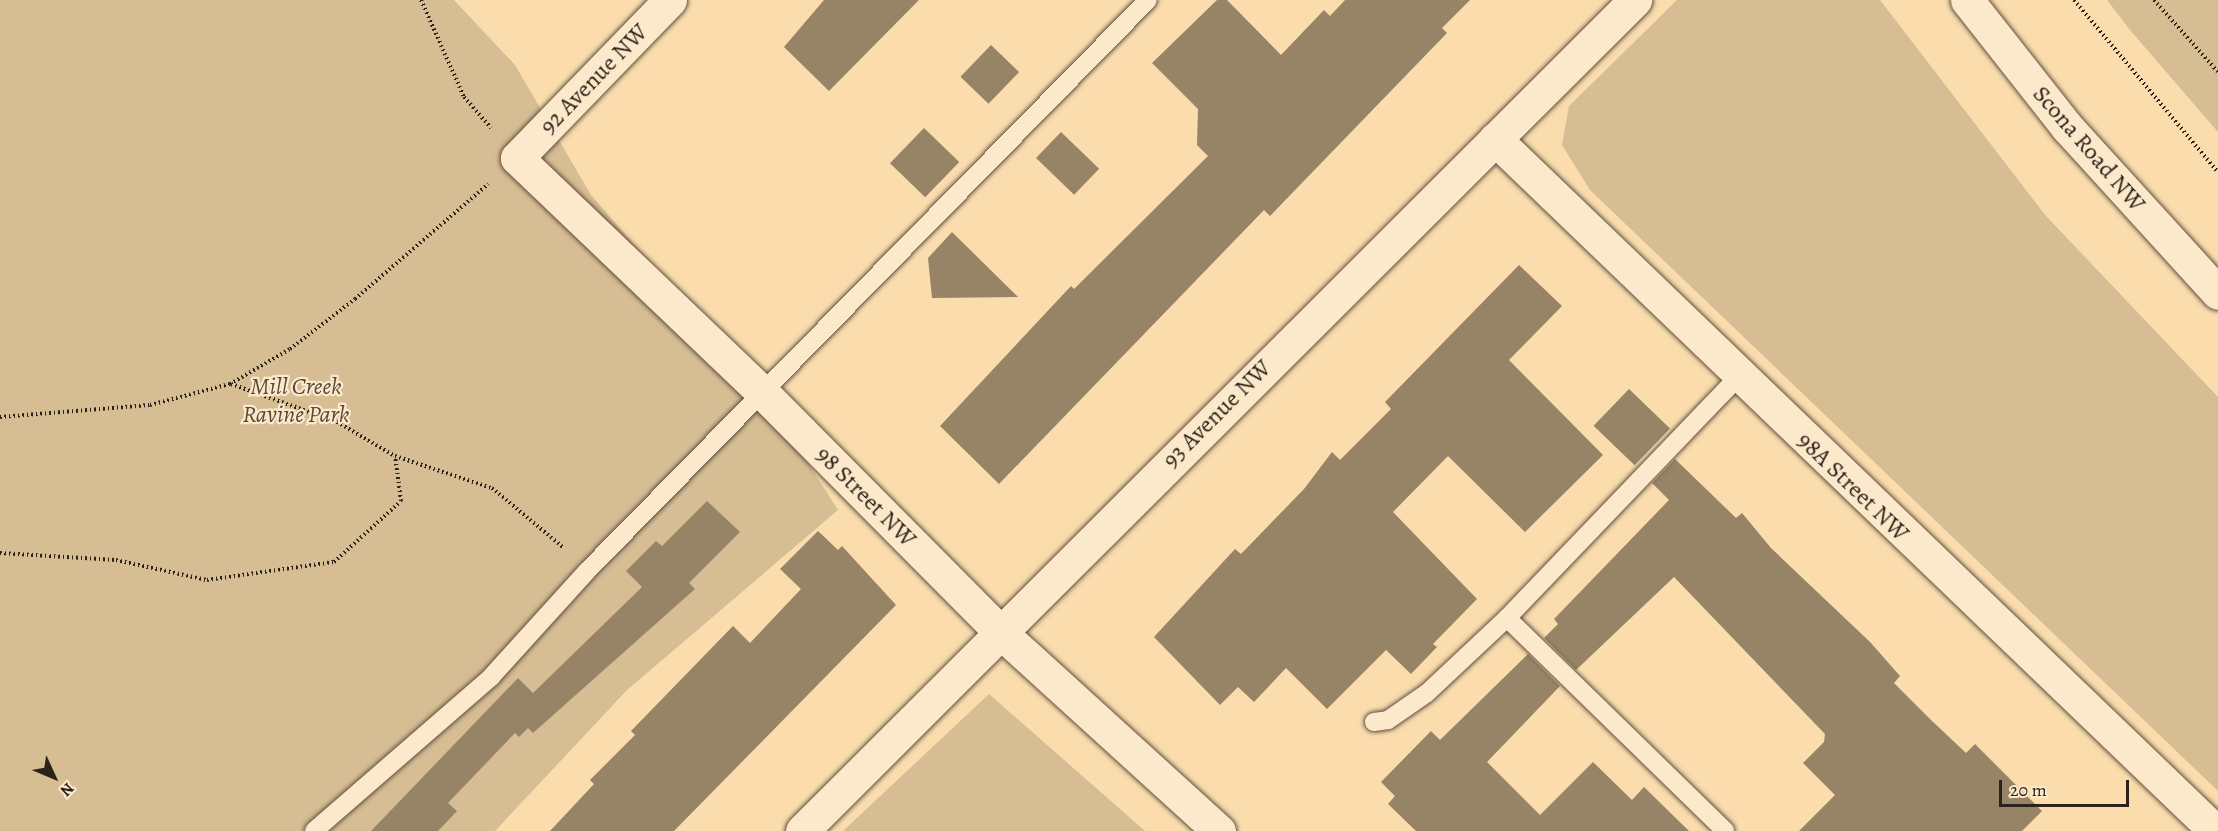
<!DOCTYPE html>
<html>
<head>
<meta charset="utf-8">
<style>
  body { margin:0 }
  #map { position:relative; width:2218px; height:831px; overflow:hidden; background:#fadcad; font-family:Alegreya,serif }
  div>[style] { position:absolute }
  .green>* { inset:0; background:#d7bd94 }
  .building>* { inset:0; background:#978366; transform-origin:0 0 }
  .path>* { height:4px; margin-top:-2px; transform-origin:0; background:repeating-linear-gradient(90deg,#2b231a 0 1.5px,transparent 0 4.5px) }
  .roads { filter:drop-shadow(0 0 2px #5f513f) drop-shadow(0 0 2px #5f513f) }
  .service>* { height:18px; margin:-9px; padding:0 9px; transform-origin:9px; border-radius:9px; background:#fce8ca }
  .minor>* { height:33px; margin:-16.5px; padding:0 16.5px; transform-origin:16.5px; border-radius:16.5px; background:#fce8ca }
  .secondary>* { height:33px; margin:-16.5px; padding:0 16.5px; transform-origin:16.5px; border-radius:16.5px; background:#fce8ca }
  span { translate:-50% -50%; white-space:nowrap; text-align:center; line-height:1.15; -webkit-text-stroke:4.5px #fce8ca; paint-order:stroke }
  .street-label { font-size:24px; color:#2b231a }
  .park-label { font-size:24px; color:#564a38; font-style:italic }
  .north { position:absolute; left:24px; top:747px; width:60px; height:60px; -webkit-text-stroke:4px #fce8ca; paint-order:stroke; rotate:134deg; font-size:16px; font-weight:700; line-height:24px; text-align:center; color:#2b231a }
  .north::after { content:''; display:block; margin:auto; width:21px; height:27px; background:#2b231a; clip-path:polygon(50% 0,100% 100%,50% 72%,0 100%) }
  .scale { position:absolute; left:1999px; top:780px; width:130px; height:27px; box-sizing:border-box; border:3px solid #2b231a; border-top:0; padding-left:8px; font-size:18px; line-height:21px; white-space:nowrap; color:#2b231a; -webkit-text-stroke:4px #fce8ca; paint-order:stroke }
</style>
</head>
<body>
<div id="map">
  <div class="green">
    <div style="clip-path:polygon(0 0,454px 0,515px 65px,591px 195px,764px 394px,838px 510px,627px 690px,495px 831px,0 831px)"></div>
    <div style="clip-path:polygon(1677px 0,1880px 0,2046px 216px,2218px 397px,2218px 791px,1590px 190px,1562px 145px,1569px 106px)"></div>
    <div style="clip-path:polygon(2107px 0,2218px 0,2218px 132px,2130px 30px)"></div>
    <div style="clip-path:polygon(989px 694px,1145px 831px,843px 831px)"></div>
  </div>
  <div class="building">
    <div style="clip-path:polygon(824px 0,919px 0,829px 91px,784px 47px)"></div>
    <div style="clip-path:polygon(1217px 0,1227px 0,1281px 55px,1324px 10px,1330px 16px,1345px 0,1470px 0,1442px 28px,1447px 33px,1270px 216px,1264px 210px,999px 484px,940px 426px,1071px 286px,1074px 289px,1208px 156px,1197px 145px,1198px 109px,1152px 63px)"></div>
    <div style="left:991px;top:45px;width:39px;height:44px;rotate:44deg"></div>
    <div style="left:924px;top:128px;width:49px;height:49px;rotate:44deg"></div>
    <div style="left:1061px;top:132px;width:53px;height:36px;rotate:44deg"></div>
    <div style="clip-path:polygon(952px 232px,1018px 297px,932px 298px,928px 258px)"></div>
    <div style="clip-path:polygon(1519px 265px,1562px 306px,1509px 360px,1603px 455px,1525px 532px,1448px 456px,1393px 512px,1477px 599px,1433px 644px,1437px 647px,1411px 674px,1386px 650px,1327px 709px,1286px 668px,1254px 702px,1238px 687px,1220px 705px,1154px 637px,1235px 549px,1241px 554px,1304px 489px,1332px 452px,1340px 460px,1391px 409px,1385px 402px)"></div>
    <div style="left:1629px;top:389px;width:57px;height:51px;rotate:44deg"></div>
    <div style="clip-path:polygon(1675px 459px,1736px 518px,1742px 513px,1771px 548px,1870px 642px,1900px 676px,1894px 683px,1931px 720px,1966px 753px,1975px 744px,2042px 811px,2022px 831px,1799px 831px,1835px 795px,1803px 763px,1824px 742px,1825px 734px,1674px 577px,1576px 670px,1544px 638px,1558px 624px,1554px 619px,1669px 500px,1652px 483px)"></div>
    <div style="clip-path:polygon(707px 501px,740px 532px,689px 583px,695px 589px,533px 733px,528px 728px,519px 737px,515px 733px,448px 803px,457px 811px,438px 831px,371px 831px,518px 678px,533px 693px,642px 587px,626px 571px,656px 541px,662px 546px)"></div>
    <div style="clip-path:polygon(818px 531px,838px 550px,842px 546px,896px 605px,674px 831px,550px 831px,594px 784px,590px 780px,635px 735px,631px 731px,733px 626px,750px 643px,801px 589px,780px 569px)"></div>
    <div style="clip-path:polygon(1528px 654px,1560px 686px,1487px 762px,1540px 815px,1593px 762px,1632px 800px,1644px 787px,1689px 831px,1416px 831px,1388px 804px,1395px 796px,1381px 782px,1431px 731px,1440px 740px)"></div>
  </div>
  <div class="path">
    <div style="left:421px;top:0;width:106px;rotate:66.1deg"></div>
    <div style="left:464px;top:97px;width:41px;rotate:48.9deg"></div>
    <div style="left:2074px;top:0;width:224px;rotate:50.1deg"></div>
    <div style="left:2154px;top:0;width:96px;rotate:48.4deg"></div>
    <div style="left:231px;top:384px;width:113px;rotate:19.7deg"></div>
    <div style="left:337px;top:422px;width:67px;rotate:30.4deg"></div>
    <div style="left:395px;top:456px;width:102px;rotate:18.3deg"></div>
    <div style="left:492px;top:488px;width:94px;rotate:39.8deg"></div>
    <div style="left:0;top:417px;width:150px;rotate:-4.6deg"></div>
    <div style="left:150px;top:405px;width:83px;rotate:-14.7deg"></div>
    <div style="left:230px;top:384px;width:69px;rotate:-30.3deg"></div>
    <div style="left:290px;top:349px;width:82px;rotate:-37.6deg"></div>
    <div style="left:355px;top:299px;width:176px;rotate:-40.8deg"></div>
    <div style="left:0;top:553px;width:116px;rotate:3.5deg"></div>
    <div style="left:116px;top:560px;width:93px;rotate:12.4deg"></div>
    <div style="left:207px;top:580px;width:128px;rotate:-8.1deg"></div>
    <div style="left:334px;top:562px;width:91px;rotate:-42.3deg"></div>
    <div style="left:401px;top:501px;width:45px;rotate:-97.6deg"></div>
  </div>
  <div class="roads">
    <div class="service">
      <div style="left:1507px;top:618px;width:305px;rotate:44.3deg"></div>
      <div style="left:1374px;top:722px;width:14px;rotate:-8deg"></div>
      <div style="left:1388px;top:720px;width:47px;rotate:-34.7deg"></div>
      <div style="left:1427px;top:693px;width:110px;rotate:-43.2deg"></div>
      <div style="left:1507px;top:618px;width:334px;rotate:-46.2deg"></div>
      <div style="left:314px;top:831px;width:235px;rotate:-41deg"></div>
      <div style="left:491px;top:677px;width:143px;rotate:-47.8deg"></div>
      <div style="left:587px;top:571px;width:800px;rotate:-45.51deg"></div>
    </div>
    <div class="minor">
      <div style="left:670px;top:0;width:220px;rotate:134.1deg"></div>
      <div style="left:517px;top:158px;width:342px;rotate:43.7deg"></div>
      <div style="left:764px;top:394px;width:332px;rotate:45.2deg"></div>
      <div style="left:998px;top:630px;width:299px;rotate:42.3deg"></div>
      <div style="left:1495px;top:139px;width:999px;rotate:43.86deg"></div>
      <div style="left:802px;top:831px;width:1177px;rotate:-44.93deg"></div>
    </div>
    <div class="secondary">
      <div style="left:1967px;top:0;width:162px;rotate:51.8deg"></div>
      <div style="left:2067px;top:127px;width:224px;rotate:47.7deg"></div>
    </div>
  </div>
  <div class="street-label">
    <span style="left:594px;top:79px;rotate:-46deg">92 Avenue NW</span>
    <span style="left:2089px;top:149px;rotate:49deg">Scona Road NW</span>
    <span style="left:1217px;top:414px;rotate:-45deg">93 Avenue NW</span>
    <span style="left:1853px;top:487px;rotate:44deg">98A Street NW</span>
    <span style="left:866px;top:497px;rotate:45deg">98 Street NW</span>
  </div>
  <div class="park-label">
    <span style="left:296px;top:401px">Mill Creek<br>Ravine Park</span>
  </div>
  <div class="north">N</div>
  <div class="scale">20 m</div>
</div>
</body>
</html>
